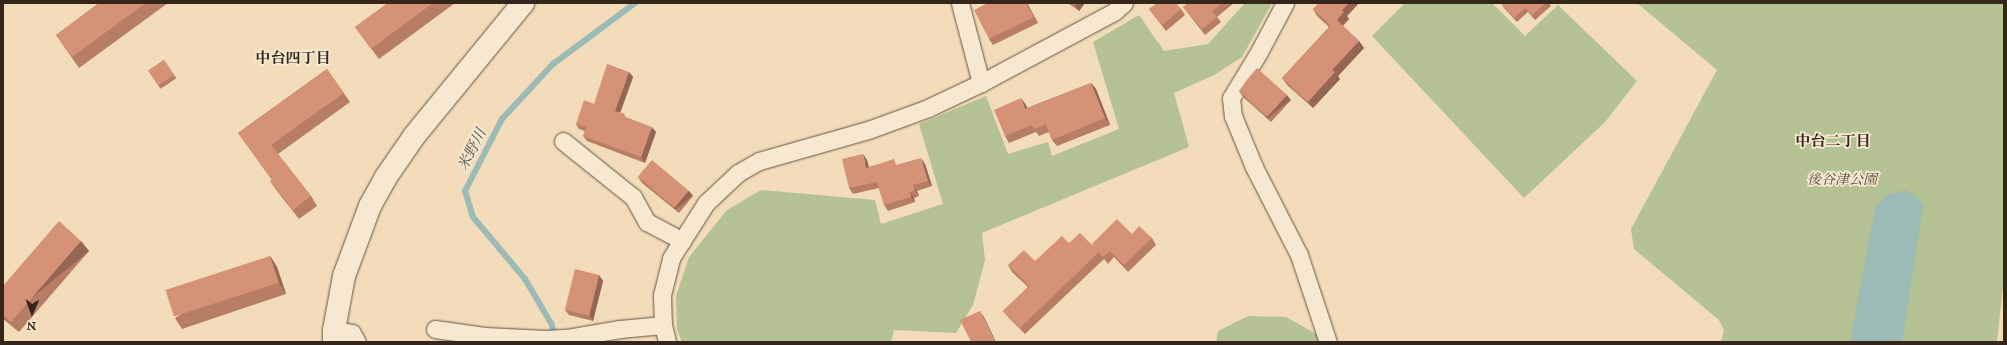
<!DOCTYPE html>
<html>
<head>
<meta charset="utf-8">
<style>
  body { margin:0 }
  #map { position:relative; width:2007px; height:345px; overflow:hidden; background:#f2dcb9; font-family:"IM FELL Great Primer","Noto Serif JP",serif }
  div>[style] { position:absolute }
  .green>* { inset:0; background:#b4c294 }
  .water>* { inset:0; background:#9cbab6 }
  .stream>* { height:6px; margin:-3px; padding:0 3px; transform-origin:3px; border-radius:3px; background:#9cbab6 }
  .roads { filter:drop-shadow(0 0 1px #645442) drop-shadow(0 0 1px #645442) }
  .street>* { height:17px; margin:-8.5px; padding:0 8.5px; transform-origin:8.5px; border-radius:8.5px; background:#f7e8d2 }
  .secondary>* { height:22px; margin:-11px; padding:0 11px; transform-origin:11px; border-radius:11px; background:#f7e8d2 }
  .wall>* { inset:0; background:#b77e65; transform-origin:0 0 }
  .shaded-wall>* { inset:0; background:#956653; transform-origin:0 0 }
  .building>* { inset:0; background:#d59276; transform-origin:0 0 }
  span { translate:-50% -50%; white-space:nowrap; text-align:center; line-height:1.15; -webkit-text-stroke:3.5px #f7e8d2; paint-order:stroke }
  .park-label { font-size:14px; color:#544d39; font-style:italic }
  .neighbourhood-label { font-size:15px; color:#34261b; font-weight:700 }
  .water-label { font-size:15px; color:#53524a; font-style:italic }
  .frame { position:absolute; inset:0; border:4px solid #34261b; pointer-events:none }
  .north { position:absolute; left:12px; top:293px; width:40px; height:40px; -webkit-text-stroke:3px #f7e8d2; paint-order:stroke; rotate:182deg; font-size:11px; font-weight:700; line-height:16px; text-align:center; color:#34261b }
  .north::after { content:''; display:block; margin:auto; width:14px; height:18px; background:#34261b; clip-path:polygon(50% 0,100% 100%,50% 72%,0 100%) }
</style>
</head>
<body>
<div id="map">
  <div class="green">
    <div style="clip-path:polygon(1245px 3px,1272px 3px,1242px 57px,1214px 75px,1174px 93px,1189px 147px,982px 233px,985px 260px,973px 305px,956px 333px,894px 330px,891px 342px,682px 342px,677px 330px,676px 296px,689px 257px,727px 210px,761px 190px,875px 200px,881px 224px,943px 204px,919px 124px,986px 96px,1008px 154px,1048px 142px,1052px 156px,1119px 129px,1093px 42px,1139px 15px,1164px 51px,1208px 44px)"></div>
    <div style="clip-path:polygon(1405px 3px,1492px 3px,1525px 36px,1558px 5px,1637px 81px,1605px 122px,1524px 198px,1372px 36px)"></div>
    <div style="clip-path:polygon(1637px 3px,2004px 3px,2004px 276px,1997px 342px,1721px 342px,1724px 330px,1719px 320px,1634px 249px,1631px 229px,1717px 70px)"></div>
    <div style="clip-path:polygon(1248px 316px,1286px 317px,1318px 335px,1318px 342px,1216px 342px,1218px 331px)"></div>
  </div>
  <div class="water">
    <div style="clip-path:polygon(1905px 190px,1917px 197px,1923px 206px,1902px 342px,1850px 342px,1875px 208px,1887px 195px)"></div>
  </div>
  <div class="stream">
    <div style="left:554px;top:338px;width:13px;rotate:-99deg"></div>
    <div style="left:552px;top:325px;width:53px;rotate:-120.4deg"></div>
    <div style="left:525px;top:279px;width:81px;rotate:-130deg"></div>
    <div style="left:473px;top:217px;width:27px;rotate:-107deg"></div>
    <div style="left:465px;top:191px;width:81px;rotate:-62.8deg"></div>
    <div style="left:502px;top:119px;width:75px;rotate:-47.2deg"></div>
    <div style="left:553px;top:64px;width:102px;rotate:-36.6deg"></div>
  </div>
  <div class="roads">
    <div class="street">
      <div style="left:960px;top:3px;width:83px;rotate:75.3deg"></div>
      <div style="left:1285px;top:3px;width:55px;rotate:118deg"></div>
      <div style="left:1259px;top:52px;width:54px;rotate:121.3deg"></div>
      <div style="left:1231px;top:98px;width:18px;rotate:84deg"></div>
      <div style="left:1233px;top:116px;width:55px;rotate:67.6deg"></div>
      <div style="left:1254px;top:167px;width:99px;rotate:62.9deg"></div>
      <div style="left:1299px;top:255px;width:92px;rotate:71.6deg"></div>
      <div style="left:563px;top:141px;width:90px;rotate:38.7deg"></div>
      <div style="left:633px;top:197px;width:29px;rotate:61deg"></div>
      <div style="left:647px;top:222px;width:40px;rotate:28deg"></div>
      <div style="left:435px;top:329px;width:50px;rotate:8deg"></div>
      <div style="left:485px;top:336px;width:60px;rotate:2.9deg"></div>
      <div style="left:545px;top:339px;width:22px;rotate:-3deg"></div>
      <div style="left:567px;top:338px;width:54px;rotate:-9.6deg"></div>
      <div style="left:620px;top:329px;width:43px;rotate:-5.3deg"></div>
      <div style="left:334px;top:330px;width:18px;rotate:9deg"></div>
      <div style="left:352px;top:333px;width:10px;rotate:61deg"></div>
      <div style="left:667px;top:342px;width:17px;rotate:-103deg"></div>
      <div style="left:663px;top:325px;width:30px;rotate:-92deg"></div>
      <div style="left:662px;top:295px;width:38px;rotate:-76deg"></div>
      <div style="left:671px;top:258px;width:65px;rotate:-57.5deg"></div>
      <div style="left:706px;top:203px;width:44px;rotate:-43.2deg"></div>
      <div style="left:738px;top:173px;width:24px;rotate:-30deg"></div>
      <div style="left:759px;top:161px;width:116px;rotate:-15.9deg"></div>
      <div style="left:871px;top:129px;width:61px;rotate:-20.2deg"></div>
      <div style="left:928px;top:108px;width:59px;rotate:-25.3deg"></div>
      <div style="left:981px;top:83px;width:152px;rotate:-28.2deg"></div>
      <div style="left:1115px;top:11px;width:12px;rotate:-42deg"></div>
    </div>
    <div class="secondary">
      <div style="left:334px;top:342px;width:12px;rotate:-90deg"></div>
      <div style="left:334px;top:330px;width:55px;rotate:-79.5deg"></div>
      <div style="left:344px;top:276px;width:75px;rotate:-69.6deg"></div>
      <div style="left:370px;top:206px;width:33px;rotate:-61deg"></div>
      <div style="left:386px;top:177px;width:51px;rotate:-55.4deg"></div>
      <div style="left:415px;top:135px;width:171px;rotate:-50.7deg"></div>
    </div>
  </div>
  <div class="wall">
    <div style="clip-path:polygon(99px 3px,168px 3px,79px 68px,56px 35px)"></div>
    <div style="clip-path:polygon(388px 3px,455px 3px,379px 59px,355px 27px)"></div>
    <div style="clip-path:polygon(988px 3px,1027px 3px,1038px 23px,993px 45px,989px 39px)"></div>
    <div style="clip-path:polygon(1068px 3px,1085px 3px,1079px 11px)"></div>
    <div style="clip-path:polygon(1188px 3px,1234px 3px,1217px 17px,1221px 22px,1205px 35px,1183px 7px)"></div>
    <div style="clip-path:polygon(1319px 3px,1359px 3px,1347px 16px,1349px 19px,1343px 26px,1359px 41px,1364px 48px,1338px 76px,1340px 79px,1313px 108px,1287px 85px,1282px 78px,1329px 27px,1317px 16px,1313px 9px)"></div>
    <div style="clip-path:polygon(1501px 3px,1549px 3px,1551px 6px,1535px 20px,1528px 12px,1517px 22px,1504px 8px)"></div>
    <div style="clip-path:polygon(1149px 9px,1181px 9px,1185px 15px,1166px 31px)"></div>
    <div style="left:164px;top:60px;width:22px;height:19px;rotate:56deg"></div>
    <div style="clip-path:polygon(327px 69px,350px 102px,278px 154px,311px 196px,317px 206px,299px 219px,277px 191px,270px 181px,272px 180px,238px 133px)"></div>
    <div style="clip-path:polygon(629px 72px,633px 77px,620px 113px,624px 114px,626px 118px,656px 132px,645px 163px,587px 141px,583px 136px,585px 131px,579px 129px,576px 124px,594px 104px)"></div>
    <div style="clip-path:polygon(1091px 83px,1096px 89px,1110px 125px,1057px 146px,1052px 140px,1049px 132px,1039px 136px,1036px 132px,1009px 143px,1005px 136px,1026px 105px,1027px 108px)"></div>
    <div style="clip-path:polygon(1239px 91px,1291px 100px,1271px 122px,1243px 97px)"></div>
    <div style="clip-path:polygon(867px 160px,869px 167px,925px 164px,932px 186px,917px 191px,919px 196px,914px 198px,915px 202px,888px 211px,884px 205px,879px 188px,853px 194px,849px 188px)"></div>
    <div style="clip-path:polygon(638px 177px,689px 191px,693px 196px,679px 213px,642px 183px)"></div>
    <div style="clip-path:polygon(1132px 234px,1152px 238px,1156px 245px,1128px 272px,1114px 257px,1108px 264px,1104px 259px,1025px 334px,1008px 317px,1003px 311px,1028px 287px,1012px 272px,1008px 265px,1035px 261px,1069px 243px,1093px 246px)"></div>
    <div style="clip-path:polygon(89px 251px,19px 332px,3px 319px,3px 286px)"></div>
    <div style="clip-path:polygon(270px 256px,277px 267px,286px 294px,182px 329px,175px 318px)"></div>
    <div style="clip-path:polygon(599px 275px,603px 281px,593px 321px,569px 315px,565px 310px)"></div>
  </div>
  <div class="shaded-wall">
    <div style="clip-path:polygon(1026px 3px,1027px 3px,1038px 23px,1034px 17px)"></div>
    <div style="clip-path:polygon(1077px 3px,1085px 3px,1079px 11px,1075px 5px)"></div>
    <div style="clip-path:polygon(1349px 3px,1359px 3px,1347px 16px,1349px 19px,1341px 27px,1337px 20px,1342px 10px)"></div>
    <div style="clip-path:polygon(1359px 41px,1364px 48px,1338px 76px,1340px 79px,1313px 108px,1308px 102px,1332px 70px)"></div>
    <div style="clip-path:polygon(629px 72px,633px 77px,619px 116px,615px 111px)"></div>
    <div style="clip-path:polygon(1091px 83px,1096px 89px,1110px 125px,1105px 118px)"></div>
    <div style="left:1287px;top:95px;width:6px;height:30px;rotate:51deg"></div>
    <div style="clip-path:polygon(1021px 98px,1026px 105px,1030px 116px,1025px 109px)"></div>
    <div style="clip-path:polygon(652px 127px,656px 132px,645px 163px,641px 157px)"></div>
    <div style="clip-path:polygon(863px 154px,867px 160px,870px 173px,866px 168px)"></div>
    <div style="clip-path:polygon(921px 158px,925px 164px,932px 186px,928px 181px)"></div>
    <div style="clip-path:polygon(913px 185px,917px 191px,919px 196px,915px 190px)"></div>
    <div style="left:689px;top:191px;width:6px;height:22px;rotate:51deg"></div>
    <div style="clip-path:polygon(910px 192px,914px 198px,915px 202px,911px 197px)"></div>
    <div style="left:81px;top:241px;width:13px;height:107px;rotate:51deg"></div>
    <div style="clip-path:polygon(270px 256px,277px 267px,286px 294px,279px 283px)"></div>
    <div style="clip-path:polygon(599px 275px,603px 281px,593px 321px,589px 315px)"></div>
    <div style="clip-path:polygon(980px 311px,984px 317px,996px 342px,995px 342px)"></div>
  </div>
  <div class="building">
    <div style="clip-path:polygon(99px 3px,146px 3px,72px 57px,56px 35px)"></div>
    <div style="clip-path:polygon(388px 3px,433px 3px,371px 49px,355px 27px)"></div>
    <div style="clip-path:polygon(988px 3px,1026px 3px,1034px 17px,989px 39px,974px 10px)"></div>
    <div style="clip-path:polygon(1072px 3px,1077px 3px,1075px 5px)"></div>
    <div style="clip-path:polygon(1157px 3px,1176px 3px,1181px 9px,1162px 25px,1149px 9px)"></div>
    <div style="clip-path:polygon(1188px 3px,1223px 3px,1212px 11px,1217px 17px,1202px 29px,1183px 7px)"></div>
    <div style="clip-path:polygon(1319px 3px,1349px 3px,1342px 10px,1344px 12px,1337px 20px,1359px 41px,1332px 70px,1335px 72px,1308px 102px,1282px 78px,1331px 26px,1313px 9px)"></div>
    <div style="clip-path:polygon(1501px 3px,1546px 3px,1532px 15px,1525px 8px,1514px 18px)"></div>
    <div style="left:164px;top:60px;width:18px;height:19px;rotate:56deg"></div>
    <div style="clip-path:polygon(607px 64px,629px 72px,615px 111px,624px 114px,623px 116px,652px 127px,641px 157px,583px 136px,586px 127px,576px 124px,584px 100px,594px 104px)"></div>
    <div style="clip-path:polygon(1257px 68px,1287px 95px,1267px 117px,1239px 91px,1246px 81px)"></div>
    <div style="clip-path:polygon(327px 69px,344px 93px,271px 145px,311px 196px,293px 210px,270px 181px,272px 180px,238px 133px)"></div>
    <div style="clip-path:polygon(1091px 83px,1105px 118px,1052px 140px,1046px 124px,1034px 129px,1032px 125px,1005px 136px,994px 110px,1021px 98px,1025px 109px)"></div>
    <div style="clip-path:polygon(863px 154px,866px 168px,894px 159px,896px 165px,921px 158px,928px 181px,913px 185px,915px 190px,910px 192px,911px 197px,884px 205px,877px 182px,849px 188px,842px 159px)"></div>
    <div style="left:652px;top:160px;width:48px;height:22px;rotate:40deg"></div>
    <div style="clip-path:polygon(1117px 219px,1132px 234px,1139px 226px,1152px 238px,1124px 265px,1110px 251px,1103px 257px,1099px 252px,1020px 328px,1003px 311px,1029px 286px,1008px 265px,1024px 250px,1035px 261px,1062px 236px,1069px 243px,1080px 233px,1099px 252px,1092px 244px)"></div>
    <div style="clip-path:polygon(59px 221px,81px 241px,11px 322px,3px 315px,3px 286px)"></div>
    <div style="left:270px;top:256px;width:28px;height:110px;rotate:72deg"></div>
    <div style="left:575px;top:269px;width:25px;height:42px;rotate:14deg"></div>
    <div style="clip-path:polygon(980px 311px,995px 342px,971px 342px,960px 320px)"></div>
  </div>
  <div class="park-label">
    <span style="left:1842px;top:180px">後谷津公園</span>
  </div>
  <div class="neighbourhood-label">
    <span style="left:293px;top:59px">中台四丁目</span>
    <span style="left:1833px;top:142px">中台二丁目</span>
  </div>
  <div class="water-label">
    <span style="left:472px;top:150px;rotate:-63deg">米野川</span>
  </div>
  <div class="frame"></div>
  <div class="north">N</div>
</div>
</body>
</html>
